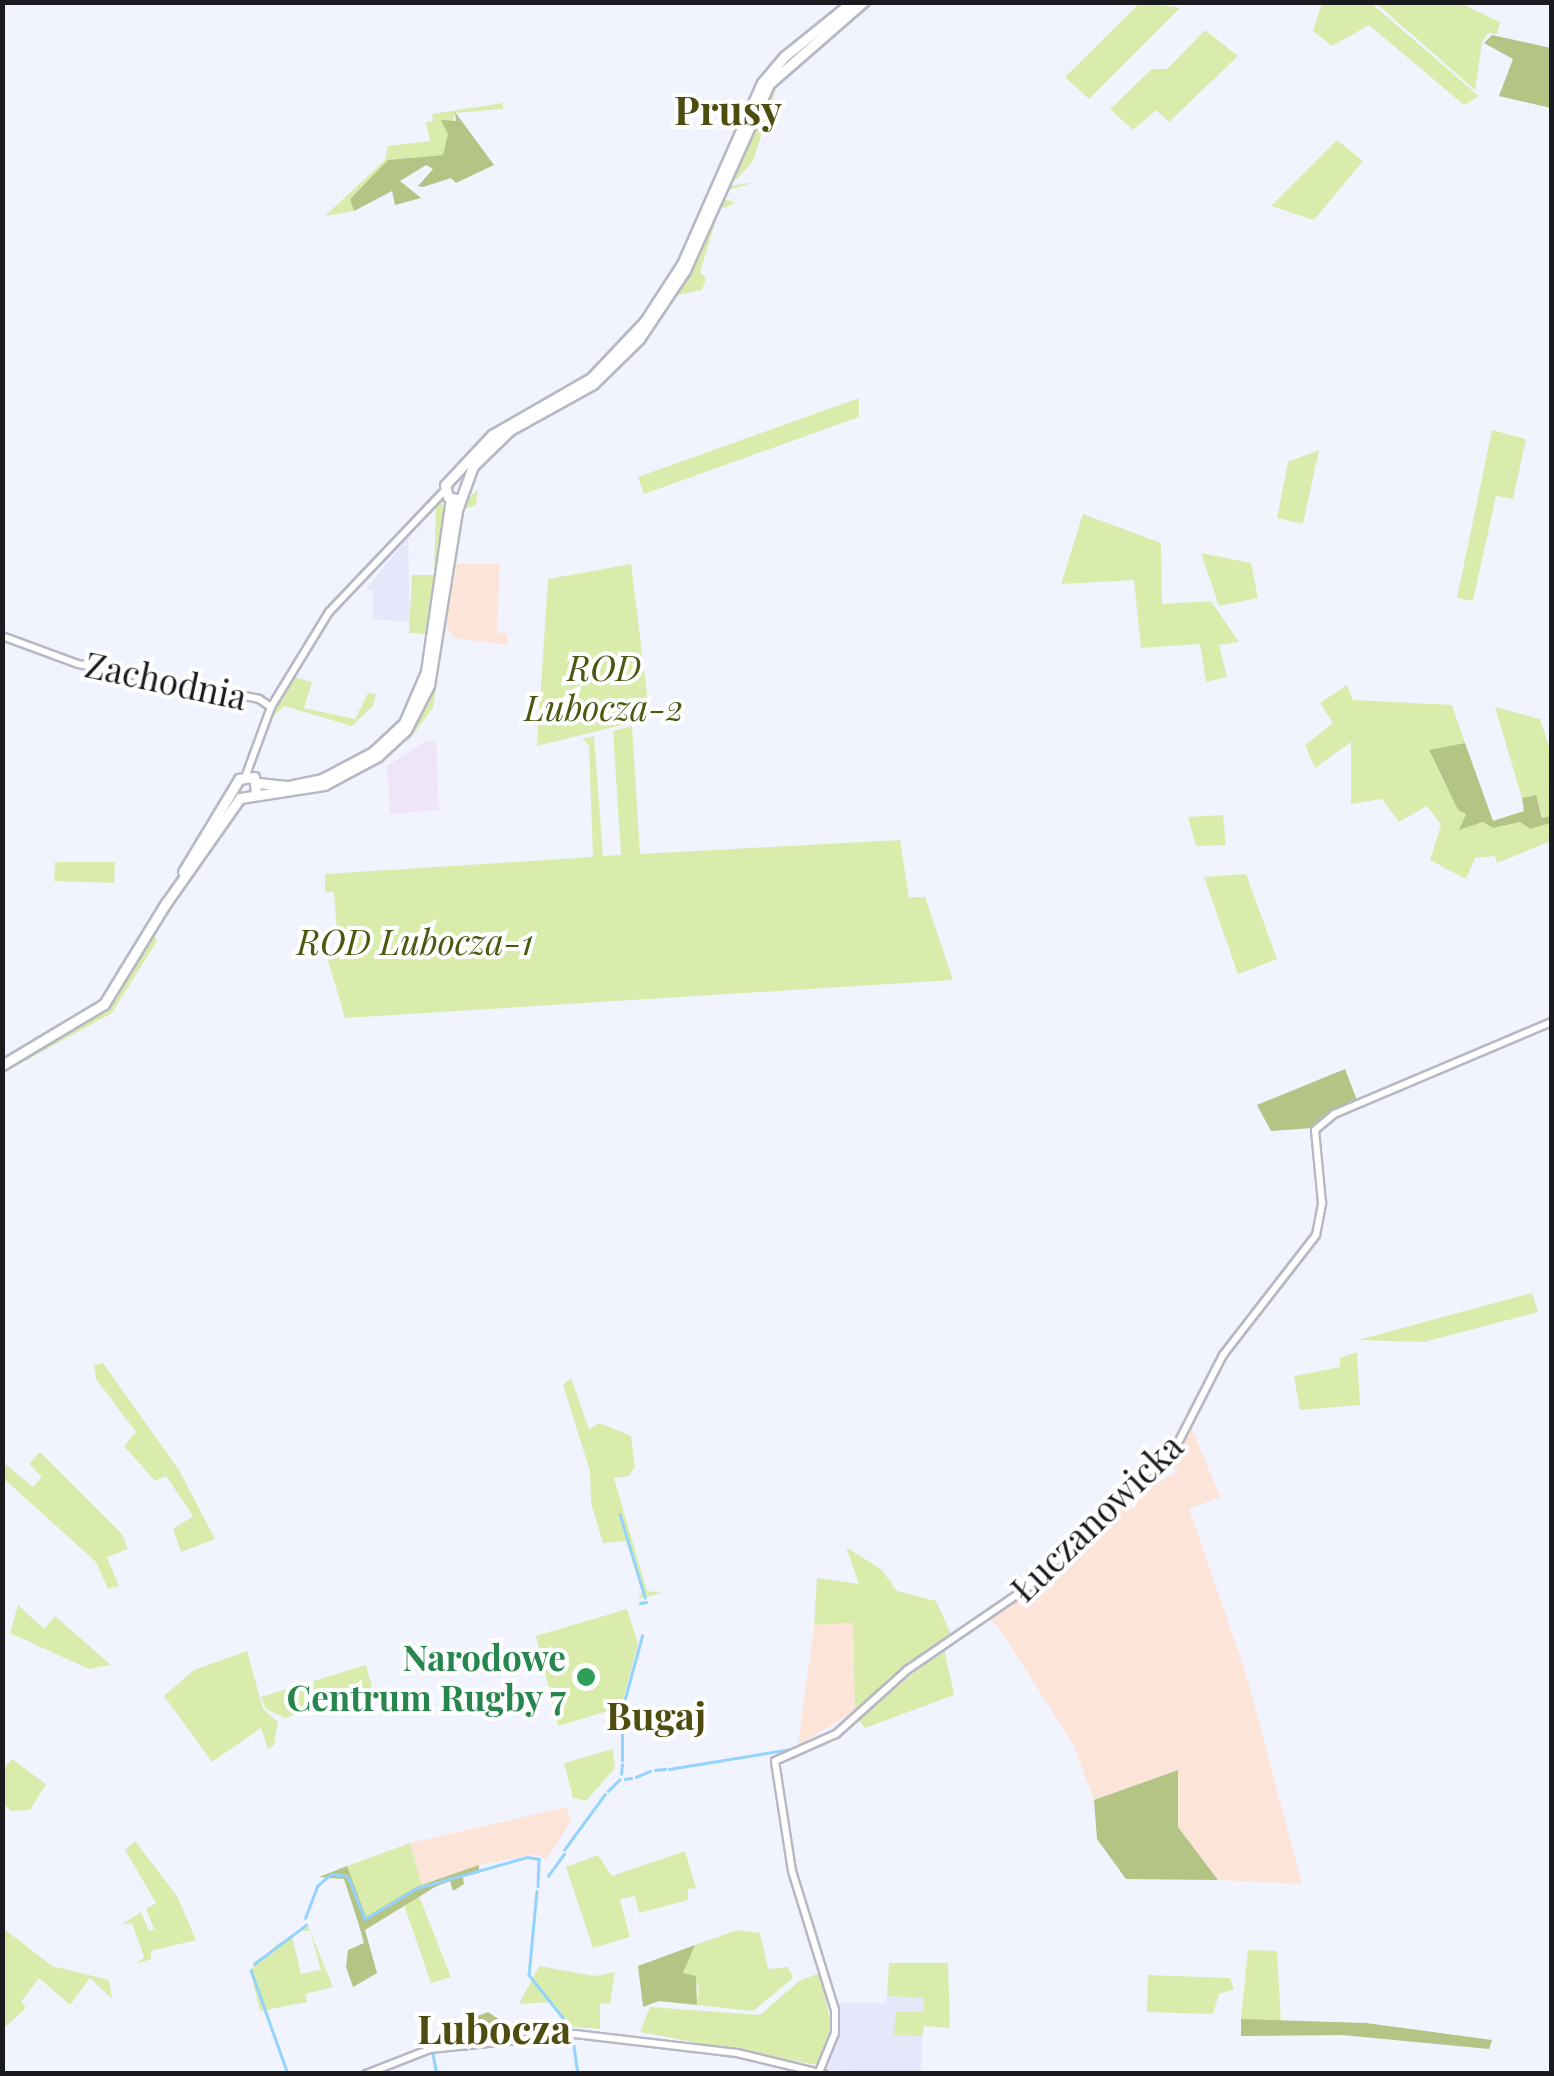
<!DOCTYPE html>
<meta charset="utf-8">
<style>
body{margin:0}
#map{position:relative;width:1554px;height:2076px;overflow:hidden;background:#f1f3ff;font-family:"Playfair Display",serif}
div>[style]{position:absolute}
.commercial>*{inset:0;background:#efe5f9}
.industrial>*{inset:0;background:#fce4d9}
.built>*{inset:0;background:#e5e7fa}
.green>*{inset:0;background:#daecac}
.forest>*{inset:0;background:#b3c484}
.stream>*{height:2.5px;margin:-1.25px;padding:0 1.25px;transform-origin:1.25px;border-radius:1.25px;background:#94d3fd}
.roads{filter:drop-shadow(2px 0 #b7b8c4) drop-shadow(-2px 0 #b7b8c4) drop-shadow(0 2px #b7b8c4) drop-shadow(0 -2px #b7b8c4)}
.minor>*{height:6px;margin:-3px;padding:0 3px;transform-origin:3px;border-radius:3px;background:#fff}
.major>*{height:9px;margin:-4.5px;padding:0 4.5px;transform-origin:4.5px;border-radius:4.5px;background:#fff}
.dots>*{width:28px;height:28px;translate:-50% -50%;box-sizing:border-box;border:5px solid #fff;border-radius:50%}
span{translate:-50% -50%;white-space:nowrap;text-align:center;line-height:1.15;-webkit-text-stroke:8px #fff;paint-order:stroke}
.park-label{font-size:35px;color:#4a5810;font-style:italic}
.street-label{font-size:35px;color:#1b1b1f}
.leisure-label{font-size:35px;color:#27864d;font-weight:700}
.right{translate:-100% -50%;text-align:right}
.neighbourhood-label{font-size:38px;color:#4e4d0f;font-weight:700}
.quarter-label{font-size:40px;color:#4e4d0f;font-weight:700}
.frame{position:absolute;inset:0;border:5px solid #1b1b1f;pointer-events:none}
</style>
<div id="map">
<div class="commercial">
<i style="clip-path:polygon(425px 741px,436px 741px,439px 810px,390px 814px,387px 766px)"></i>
</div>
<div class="industrial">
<i style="clip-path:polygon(457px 564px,500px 564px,497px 632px,508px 634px,507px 645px,454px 638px,446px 626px)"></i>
<i style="clip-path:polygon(1192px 1428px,1220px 1497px,1189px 1509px,1245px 1670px,1302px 1884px,1218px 1880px,1178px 1827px,1177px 1770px,1094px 1800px,1073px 1744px,997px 1625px,986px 1619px,1068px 1563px,1127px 1500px,1176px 1472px,1170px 1454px)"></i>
<i style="clip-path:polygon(853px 1623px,855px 1711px,798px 1745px,814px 1625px)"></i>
<i style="clip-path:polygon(567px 1807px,571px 1821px,547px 1859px,536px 1854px,479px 1865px,422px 1885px,410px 1843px)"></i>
</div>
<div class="built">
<i style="clip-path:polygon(408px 538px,410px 622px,373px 619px,373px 591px,366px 589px)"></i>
<i style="clip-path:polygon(887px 1996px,924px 1998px,921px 2073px,827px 2070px,840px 2033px,839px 2003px,885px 2003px)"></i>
</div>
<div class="green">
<i style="clip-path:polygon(1141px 2px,1180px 8px,1089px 99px,1065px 77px)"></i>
<i style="clip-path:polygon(868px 3px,874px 4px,779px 80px,753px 161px,730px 186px,755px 182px,726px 191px,724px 199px,736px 203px,719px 210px,700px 272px,706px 278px,702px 290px,674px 296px,771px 87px)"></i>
<i style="clip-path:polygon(1322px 3px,1371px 3px,1479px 96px,1464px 105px,1369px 25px,1332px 46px,1313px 31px)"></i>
<i style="clip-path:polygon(1376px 3px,1460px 3px,1500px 22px,1497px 34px,1488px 33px,1482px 43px,1475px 90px)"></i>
<i style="clip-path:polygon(1205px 30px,1238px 56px,1169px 122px,1156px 110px,1133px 130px,1110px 109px,1152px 69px,1167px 69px)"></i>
<i style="clip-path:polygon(503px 103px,503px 109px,455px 113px,444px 155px,388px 160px,350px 199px,354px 211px,325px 216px,385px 160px,388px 146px,430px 141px,426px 122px,433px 121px,432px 114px)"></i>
<i style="clip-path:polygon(1337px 140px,1363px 161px,1314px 220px,1271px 206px)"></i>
<i style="clip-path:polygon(859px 398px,859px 417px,644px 494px,638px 477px)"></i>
<i style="clip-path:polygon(1492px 430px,1526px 439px,1513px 499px,1496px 496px,1473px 601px,1457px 598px)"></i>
<i style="clip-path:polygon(1319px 450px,1303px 524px,1277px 518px,1288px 462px)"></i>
<i style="clip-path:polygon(478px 489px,476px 505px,465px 509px,433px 708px,406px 744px,435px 679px,462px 505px)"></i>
<i style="clip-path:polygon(442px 502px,446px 513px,426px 634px,409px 633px,412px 575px,434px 575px,436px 504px)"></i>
<i style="clip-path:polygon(1083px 514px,1161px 543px,1162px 604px,1211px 601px,1239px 642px,1219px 645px,1227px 677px,1206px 682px,1200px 644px,1141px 648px,1134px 580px,1061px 584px)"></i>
<i style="clip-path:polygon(1201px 553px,1251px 563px,1258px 598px,1219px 606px)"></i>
<i style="clip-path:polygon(631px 564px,650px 718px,537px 746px,548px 579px)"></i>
<i style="clip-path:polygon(294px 677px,312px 682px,304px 708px,355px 719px,368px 693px,376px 694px,373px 706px,352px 726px,284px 706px,270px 720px)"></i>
<i style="clip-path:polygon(1347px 685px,1353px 700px,1452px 705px,1465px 743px,1429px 751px,1458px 810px,1466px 813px,1461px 829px,1484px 822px,1493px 828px,1520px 822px,1530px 829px,1551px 823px,1551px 841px,1497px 863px,1495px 856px,1475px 858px,1466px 879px,1430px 860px,1441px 825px,1427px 806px,1399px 822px,1382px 799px,1351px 804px,1351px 742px,1315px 768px,1305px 745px,1333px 723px,1320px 703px)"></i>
<i style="clip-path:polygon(1495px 707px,1540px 719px,1551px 753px,1551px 816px,1543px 818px,1536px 796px,1522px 798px)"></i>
<i style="clip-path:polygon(632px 726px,640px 854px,900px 840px,909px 897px,925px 897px,953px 980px,345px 1018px,326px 954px,338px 948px,334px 892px,325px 892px,325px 874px,593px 857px,589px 745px,582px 739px,594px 736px,603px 856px,621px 855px,613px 731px)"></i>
<i style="clip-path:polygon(1223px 815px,1226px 845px,1196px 846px,1188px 817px)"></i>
<i style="clip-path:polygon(55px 862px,115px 862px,114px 883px,54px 881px)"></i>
<i style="clip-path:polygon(1246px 874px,1277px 959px,1238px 974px,1204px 877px)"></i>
<i style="clip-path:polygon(153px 932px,157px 941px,112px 1013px,16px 1066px,17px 1060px,107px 1006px)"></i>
<i style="clip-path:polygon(1532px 1293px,1538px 1312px,1424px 1342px,1358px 1340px)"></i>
<i style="clip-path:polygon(1357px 1352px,1360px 1405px,1300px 1410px,1294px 1376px,1340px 1367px,1340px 1358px)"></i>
<i style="clip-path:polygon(103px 1363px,179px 1470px,215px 1539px,181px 1552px,173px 1529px,193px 1516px,166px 1476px,155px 1481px,124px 1446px,136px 1432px,96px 1379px,94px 1365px)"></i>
<i style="clip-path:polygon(571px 1378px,589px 1429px,600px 1423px,631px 1436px,635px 1467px,629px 1476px,614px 1478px,647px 1591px,662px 1593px,638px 1599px,642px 1592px,626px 1541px,603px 1543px,591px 1503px,590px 1471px,563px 1385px)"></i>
<i style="clip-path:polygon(40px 1452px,122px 1534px,128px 1549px,107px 1557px,119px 1586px,108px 1589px,96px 1562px,3px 1478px,3px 1462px,33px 1487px,42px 1477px,29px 1464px)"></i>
<i style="clip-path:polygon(846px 1547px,882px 1570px,897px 1591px,936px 1601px,951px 1634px,855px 1711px,853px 1623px,814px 1625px,817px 1578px,859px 1584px)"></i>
<i style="clip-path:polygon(18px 1605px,44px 1629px,55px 1616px,111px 1665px,89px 1669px,10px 1633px)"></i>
<i style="clip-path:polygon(627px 1609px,638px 1644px,623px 1700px,618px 1708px,558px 1726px,536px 1636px)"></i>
<i style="clip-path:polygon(944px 1648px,954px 1695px,865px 1728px,858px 1719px)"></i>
<i style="clip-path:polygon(247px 1651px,263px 1709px,278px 1722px,274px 1745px,268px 1749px,261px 1728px,212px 1762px,164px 1696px,194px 1670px)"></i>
<i style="clip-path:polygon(366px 1665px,372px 1687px,285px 1718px,266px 1709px,261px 1697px)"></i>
<i style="clip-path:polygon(613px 1749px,615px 1768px,586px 1801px,573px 1798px,564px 1763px)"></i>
<i style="clip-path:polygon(12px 1759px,46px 1784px,30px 1810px,12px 1811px,3px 1804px,3px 1769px)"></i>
<i style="clip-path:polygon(135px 1841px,177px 1896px,196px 1940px,151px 1951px,151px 1959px,136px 1964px,144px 1957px,132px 1923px,121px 1925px,141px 1912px,149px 1931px,154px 1929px,146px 1909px,156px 1903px,125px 1850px)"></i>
<i style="clip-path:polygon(410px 1843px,422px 1885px,365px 1918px,347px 1866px)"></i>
<i style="clip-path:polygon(685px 1851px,696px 1888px,688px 1889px,688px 1900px,639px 1913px,635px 1896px,620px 1899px,630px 1937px,593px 1948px,566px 1867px,598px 1855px,612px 1876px)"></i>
<i style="clip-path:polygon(419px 1896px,451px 1977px,431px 1983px,404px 1905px)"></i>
<i style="clip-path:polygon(308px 1926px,333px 1987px,306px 1994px,307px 2002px,260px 2011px,250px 1970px,276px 1945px,292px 1936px,301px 1974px,321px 1970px,310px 1931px,301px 1931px)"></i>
<i style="clip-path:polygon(3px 1928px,52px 1966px,109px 1980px,112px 1999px,90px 1978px,70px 2005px,39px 1978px,21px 2002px,26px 2008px,3px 2029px)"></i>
<i style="clip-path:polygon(737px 1930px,760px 1933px,768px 1969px,788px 1967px,793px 1978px,753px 2011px,697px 2005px,699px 1986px,682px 1973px,695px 1945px)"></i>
<i style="clip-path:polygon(1248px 1950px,1277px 1951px,1281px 2022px,1241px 2019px)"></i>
<i style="clip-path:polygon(889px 1963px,948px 1963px,950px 2028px,924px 2026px,922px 2036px,894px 2035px,896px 2012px,923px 2012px,924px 1998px,887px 1996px)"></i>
<i style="clip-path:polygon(539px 1966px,595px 1976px,615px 1972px,610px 2004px,600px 2003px,600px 2029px,573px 2027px,552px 2002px,519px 2004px)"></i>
<i style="clip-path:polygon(820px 1973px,831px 2025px,817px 2065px,640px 2032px,650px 2007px,760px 2015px,799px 1981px)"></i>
<i style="clip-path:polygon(1148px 1975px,1230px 1978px,1234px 1989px,1219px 1994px,1213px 2014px,1147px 2012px)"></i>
</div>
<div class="forest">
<i style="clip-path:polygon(1492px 35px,1551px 48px,1551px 108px,1499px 96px,1513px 59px,1484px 43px)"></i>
<i style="clip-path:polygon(455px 112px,494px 165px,456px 183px,451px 178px,423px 187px,418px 186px,433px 169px,426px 165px,400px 181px,421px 198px,395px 205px,392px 191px,354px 211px,350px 199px,388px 160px,443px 155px,448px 134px,441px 120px,456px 121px)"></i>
<i style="clip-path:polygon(1465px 743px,1493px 821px,1524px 811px,1522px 798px,1536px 795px,1542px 818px,1551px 816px,1551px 823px,1530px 829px,1520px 822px,1493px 828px,1483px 822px,1459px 830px,1466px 814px,1458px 810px,1429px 750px)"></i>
<i style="clip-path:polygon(1345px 1069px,1358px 1103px,1324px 1116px,1313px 1128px,1271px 1131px,1257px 1105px)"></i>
<i style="clip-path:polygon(1178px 1770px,1178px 1827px,1218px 1880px,1126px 1879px,1097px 1839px,1094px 1800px)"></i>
<i style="clip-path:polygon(479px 1865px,479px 1873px,463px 1877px,464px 1884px,453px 1891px,450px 1881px,435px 1887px,365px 1930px,377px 1973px,353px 1987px,346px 1967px,348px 1950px,364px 1943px,358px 1922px,344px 1879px,319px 1877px,347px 1866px,366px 1917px,416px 1887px)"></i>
<i style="clip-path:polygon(695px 1945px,683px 1973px,696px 1976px,697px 2005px,659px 2001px,643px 2007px,638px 1966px)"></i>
<i style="clip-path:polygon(488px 2012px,500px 2020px,497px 2038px,455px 2043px,462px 2022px)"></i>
<i style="clip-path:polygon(1241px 2019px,1366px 2023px,1492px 2040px,1489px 2049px,1342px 2035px,1241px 2036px)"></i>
</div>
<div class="stream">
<i style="left:383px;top:560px;width:28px;rotate:-46deg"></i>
<i style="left:620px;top:1514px;width:87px;rotate:73.2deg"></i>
<i style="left:1019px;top:1589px;width:17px;rotate:-36deg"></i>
<i style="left:640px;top:1603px;width:6px;rotate:-9deg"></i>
<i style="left:940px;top:1643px;width:35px;rotate:-33deg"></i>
<i style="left:622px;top:1761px;width:52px;rotate:-90deg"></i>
<i style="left:622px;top:1709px;width:76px;rotate:-74.7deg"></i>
<i style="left:669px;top:1769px;width:124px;rotate:-9.3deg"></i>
<i style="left:655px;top:1770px;width:10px;rotate:-6deg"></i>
<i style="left:621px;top:1774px;width:9px;rotate:-84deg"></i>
<i style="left:636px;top:1777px;width:15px;rotate:-23deg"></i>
<i style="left:625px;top:1779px;width:6px;rotate:-9deg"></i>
<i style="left:608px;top:1791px;width:16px;rotate:-45deg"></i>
<i style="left:564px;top:1850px;width:69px;rotate:-53.8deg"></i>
<i style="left:548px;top:1876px;width:27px;rotate:-54deg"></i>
<i style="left:537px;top:1891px;width:84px;rotate:95.4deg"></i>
<i style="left:529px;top:1975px;width:69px;rotate:51.5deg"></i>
<i style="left:305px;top:1918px;width:34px;rotate:-69deg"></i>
<i style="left:317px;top:1886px;width:18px;rotate:-41deg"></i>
<i style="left:331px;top:1874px;width:17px;rotate:7deg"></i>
<i style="left:348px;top:1876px;width:46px;rotate:68.4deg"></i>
<i style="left:365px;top:1919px;width:61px;rotate:-30.8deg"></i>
<i style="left:417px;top:1888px;width:114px;rotate:-15.7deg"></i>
<i style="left:527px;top:1857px;width:12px;rotate:9deg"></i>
<i style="left:539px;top:1859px;width:27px;rotate:92deg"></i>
<i style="left:254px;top:1964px;width:65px;rotate:-36.9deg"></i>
<i style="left:251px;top:1970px;width:110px;rotate:70.4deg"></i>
<i style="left:573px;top:2039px;width:35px;rotate:82deg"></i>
<i style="left:433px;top:2054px;width:20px;rotate:79deg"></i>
</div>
<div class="roads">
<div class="minor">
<i style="left:2px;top:636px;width:81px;rotate:20.2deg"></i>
<i style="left:78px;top:664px;width:184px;rotate:10.9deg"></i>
<i style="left:259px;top:699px;width:14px;rotate:34deg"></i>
<i style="left:246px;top:775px;width:72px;rotate:-69.8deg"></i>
<i style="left:271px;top:707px;width:111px;rotate:-58.6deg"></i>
<i style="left:329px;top:612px;width:168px;rotate:-46.4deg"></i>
<i style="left:819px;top:2072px;width:42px;rotate:-67.7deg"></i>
<i style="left:835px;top:2033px;width:23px;rotate:-90deg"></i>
<i style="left:835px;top:2010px;width:145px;rotate:-107.2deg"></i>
<i style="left:792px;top:1871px;width:111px;rotate:-98.8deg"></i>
<i style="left:775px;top:1761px;width:67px;rotate:-23.9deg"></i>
<i style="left:836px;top:1734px;width:96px;rotate:-42deg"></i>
<i style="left:907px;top:1670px;width:150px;rotate:-34.4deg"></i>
<i style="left:1031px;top:1585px;width:204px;rotate:-44deg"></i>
<i style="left:1178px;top:1443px;width:99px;rotate:-62.9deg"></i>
<i style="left:1223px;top:1355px;width:152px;rotate:-52.2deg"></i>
<i style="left:1316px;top:1235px;width:33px;rotate:-79deg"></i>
<i style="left:1322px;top:1203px;width:73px;rotate:-95.5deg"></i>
<i style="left:1315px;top:1130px;width:25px;rotate:-40deg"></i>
<i style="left:1334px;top:1114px;width:237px;rotate:-22.9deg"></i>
<i style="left:366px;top:2074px;width:69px;rotate:-21.3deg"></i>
<i style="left:430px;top:2049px;width:146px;rotate:-5.9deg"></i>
<i style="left:575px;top:2034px;width:163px;rotate:6.7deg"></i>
<i style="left:737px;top:2053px;width:89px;rotate:13.6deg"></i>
</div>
<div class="major">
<i style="left:460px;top:500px;width:12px;rotate:-166deg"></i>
<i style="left:448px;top:497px;width:12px;rotate:-104deg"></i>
<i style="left:445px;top:485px;width:69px;rotate:-46.8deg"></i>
<i style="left:492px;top:435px;width:114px;rotate:-29.9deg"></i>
<i style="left:591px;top:378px;width:79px;rotate:-46.5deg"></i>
<i style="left:645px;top:321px;width:68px;rotate:-57deg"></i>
<i style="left:682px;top:264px;width:198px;rotate:-66.2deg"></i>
<i style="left:762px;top:83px;width:35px;rotate:-50deg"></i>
<i style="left:785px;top:56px;width:86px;rotate:-38.9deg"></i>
<i style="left:258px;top:783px;width:31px;rotate:6deg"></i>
<i style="left:289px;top:786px;width:34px;rotate:-12deg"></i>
<i style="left:322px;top:779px;width:58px;rotate:-27.9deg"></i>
<i style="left:373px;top:752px;width:42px;rotate:-43.1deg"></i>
<i style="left:404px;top:723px;width:56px;rotate:-66.7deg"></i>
<i style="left:426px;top:672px;width:175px;rotate:-81.8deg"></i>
<i style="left:183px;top:872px;width:109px;rotate:-58.9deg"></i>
<i style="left:239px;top:779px;width:15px;rotate:-8deg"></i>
<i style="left:254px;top:777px;width:15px;rotate:82deg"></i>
<i style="left:164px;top:906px;width:132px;rotate:-54.9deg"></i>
<i style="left:240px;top:798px;width:85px;rotate:-8.8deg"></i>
<i style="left:324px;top:785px;width:61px;rotate:-28.2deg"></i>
<i style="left:378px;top:756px;width:38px;rotate:-43deg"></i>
<i style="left:406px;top:730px;width:51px;rotate:-62.9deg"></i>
<i style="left:429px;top:685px;width:177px;rotate:-80.9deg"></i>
<i style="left:457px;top:510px;width:47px;rotate:-70deg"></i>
<i style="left:473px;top:466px;width:52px;rotate:-44.2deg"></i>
<i style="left:510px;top:430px;width:95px;rotate:-29deg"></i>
<i style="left:593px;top:384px;width:64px;rotate:-44.4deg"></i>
<i style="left:639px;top:339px;width:83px;rotate:-56.3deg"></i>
<i style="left:685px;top:270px;width:204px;rotate:-65.7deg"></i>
<i style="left:769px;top:84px;width:125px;rotate:-41.1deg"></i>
<i style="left:2px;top:1065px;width:119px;rotate:-30.9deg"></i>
<i style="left:104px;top:1004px;width:119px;rotate:-58.5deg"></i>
</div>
</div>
<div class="dots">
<i style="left:586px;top:1677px;background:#2e9e5b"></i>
</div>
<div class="park-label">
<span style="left:604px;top:687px">ROD<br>Lubocza-2</span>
<span style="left:415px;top:941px">ROD Lubocza-1</span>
</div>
<div class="street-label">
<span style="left:166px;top:680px;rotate:12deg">Zachodnia</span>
<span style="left:1096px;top:1517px;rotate:-44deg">Łuczanowicka</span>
</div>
<div class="leisure-label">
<span class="right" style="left:566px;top:1677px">Narodowe<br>Centrum Rugby 7</span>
</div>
<div class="neighbourhood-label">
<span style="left:656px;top:1715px">Bugaj</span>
</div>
<div class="quarter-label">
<span style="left:728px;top:109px">Prusy</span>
<span style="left:494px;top:2028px">Lubocza</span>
</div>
<div class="frame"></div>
</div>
